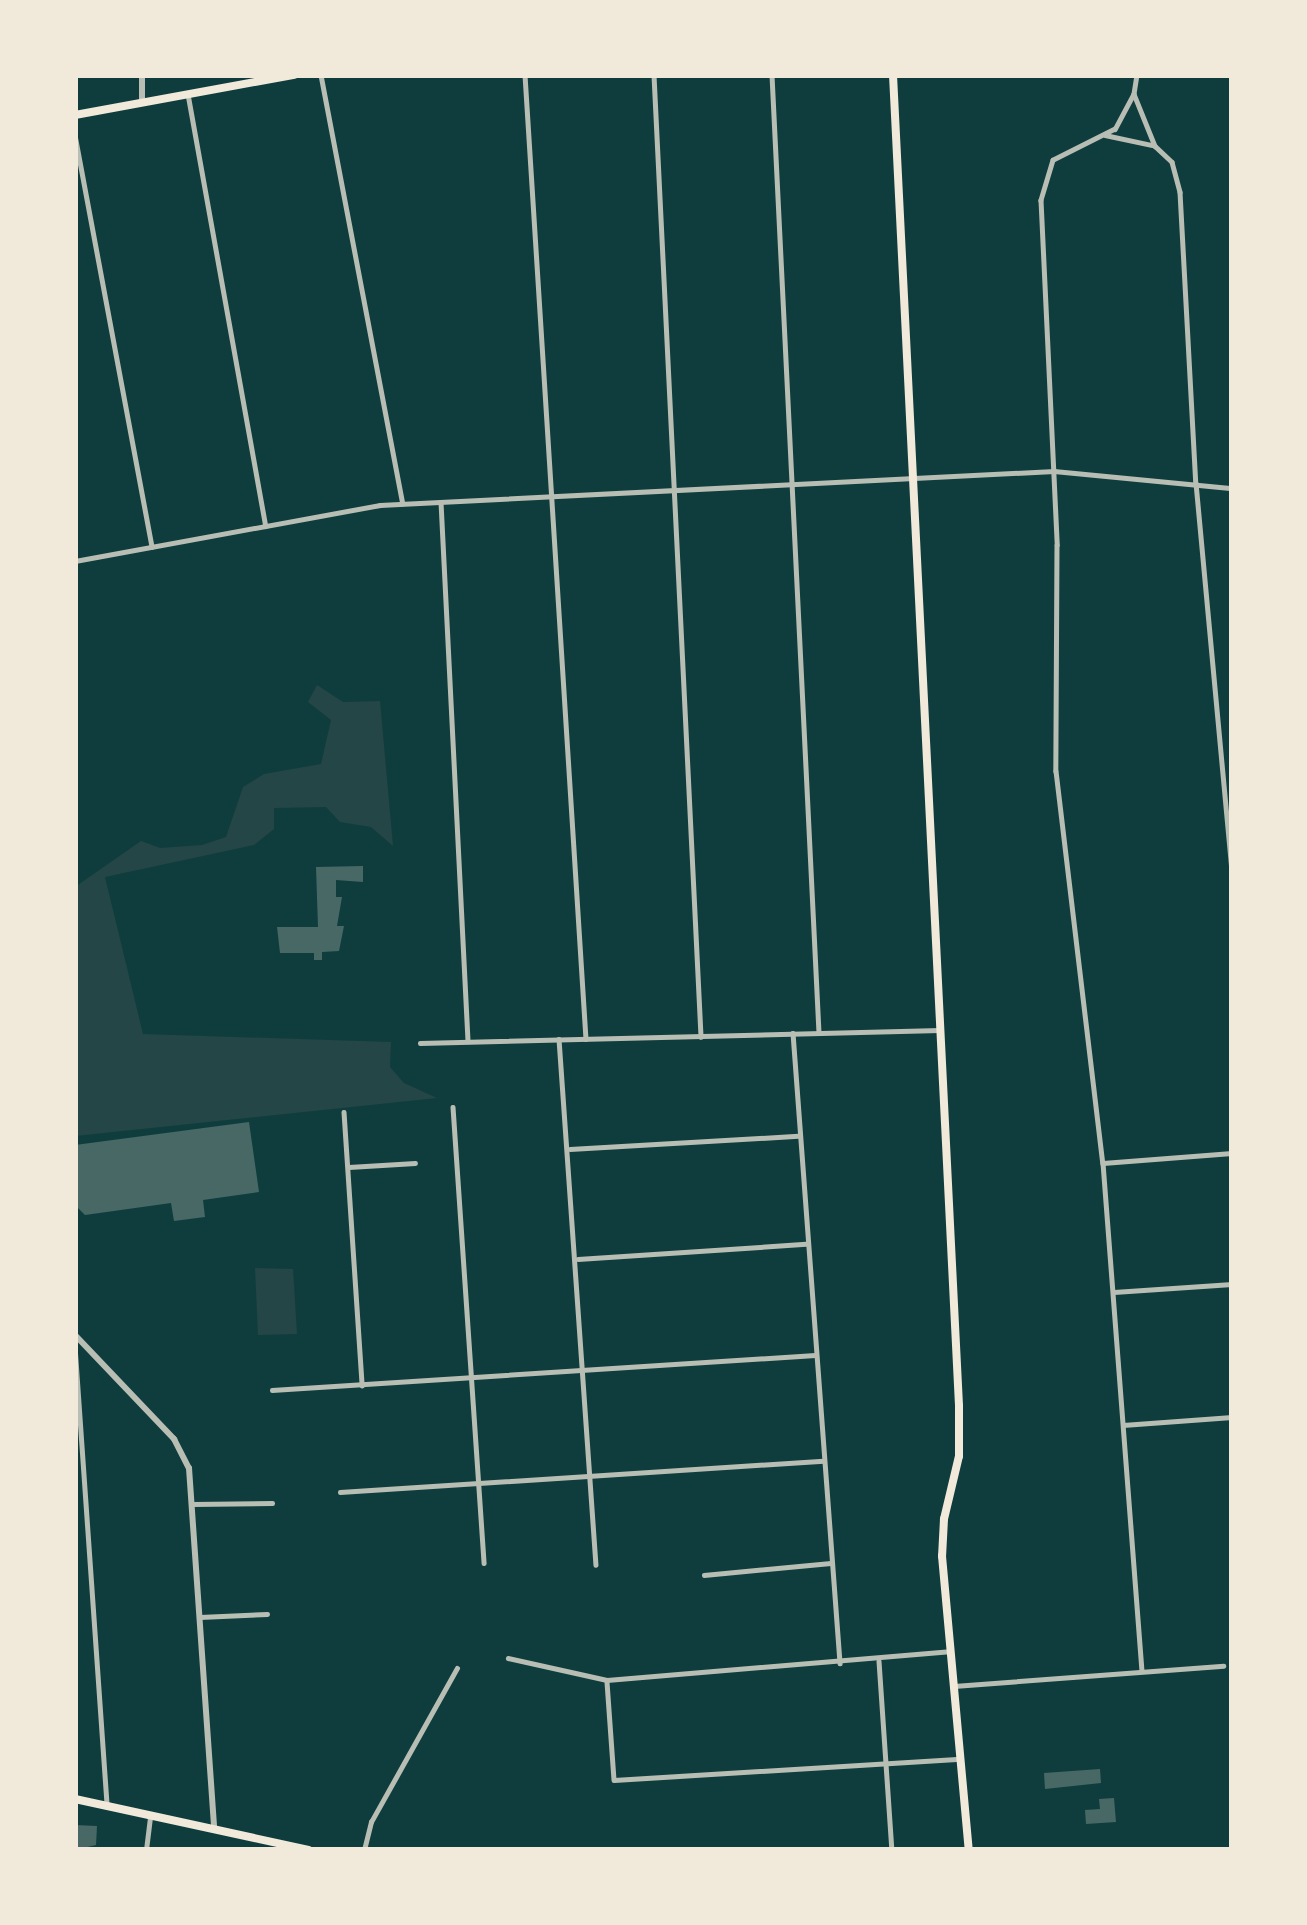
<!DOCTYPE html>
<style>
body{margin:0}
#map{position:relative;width:1307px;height:1925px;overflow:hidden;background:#0f3d3e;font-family:Ubuntu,sans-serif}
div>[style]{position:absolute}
.green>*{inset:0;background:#244646}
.building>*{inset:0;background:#486865}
.minor>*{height:4.5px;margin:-2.25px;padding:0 2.25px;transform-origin:2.25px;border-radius:2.25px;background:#b8beb3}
.tertiary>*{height:6px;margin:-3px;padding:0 3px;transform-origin:3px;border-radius:3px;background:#b8beb3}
.secondary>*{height:8px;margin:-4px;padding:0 4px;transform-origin:4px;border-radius:4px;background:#f1e9da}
.primary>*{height:8px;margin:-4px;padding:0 4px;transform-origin:4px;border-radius:4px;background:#f1e9da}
span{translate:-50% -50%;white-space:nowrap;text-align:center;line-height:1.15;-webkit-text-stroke:10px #f1e9da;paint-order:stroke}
.frame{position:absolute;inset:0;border:78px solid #f1e9da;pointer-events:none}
</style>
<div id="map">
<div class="green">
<i style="clip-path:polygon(317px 685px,343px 702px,380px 701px,393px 846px,371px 827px,340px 822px,326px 807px,274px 808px,274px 829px,254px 845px,105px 877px,143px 1034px,391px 1042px,390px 1067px,404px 1083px,437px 1098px,75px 1136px,75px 887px,141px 841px,160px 848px,202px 845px,226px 837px,243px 787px,264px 774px,321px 764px,331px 720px,308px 702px)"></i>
<i style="clip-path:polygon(255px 1268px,293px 1269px,297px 1334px,258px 1335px)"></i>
</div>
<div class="building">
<i style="clip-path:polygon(363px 866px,363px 882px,336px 880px,336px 897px,342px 897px,337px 926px,344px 926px,339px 951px,322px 952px,322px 960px,314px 960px,314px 953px,280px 953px,277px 927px,318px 927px,316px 867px)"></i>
<i style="clip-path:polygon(249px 1122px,259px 1192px,203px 1200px,205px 1217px,174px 1221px,171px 1203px,85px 1215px,75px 1205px,75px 1145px)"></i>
<i style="clip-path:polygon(1100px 1769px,1101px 1783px,1045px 1789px,1044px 1773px)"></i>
<i style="clip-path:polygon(1114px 1798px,1116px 1822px,1086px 1824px,1085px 1810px,1100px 1809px,1099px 1799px)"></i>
<i style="clip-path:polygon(75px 1825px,97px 1826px,96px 1845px,75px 1850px)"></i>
</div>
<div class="minor">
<i style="left:321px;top:75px;width:436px;rotate:79.2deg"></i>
<i style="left:525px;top:75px;width:966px;rotate:86.38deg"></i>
<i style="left:654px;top:75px;width:963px;rotate:87.2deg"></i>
<i style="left:772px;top:75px;width:958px;rotate:87.19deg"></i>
<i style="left:1137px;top:75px;width:19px;rotate:99deg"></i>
<i style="left:1134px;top:94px;width:56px;rotate:68deg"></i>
<i style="left:1155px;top:146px;width:23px;rotate:43deg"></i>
<i style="left:1172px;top:162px;width:31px;rotate:75deg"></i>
<i style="left:1180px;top:192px;width:291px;rotate:86.9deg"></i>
<i style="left:1196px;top:483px;width:392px;rotate:84.7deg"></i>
<i style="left:188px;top:94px;width:439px;rotate:79.8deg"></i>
<i style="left:1134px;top:94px;width:40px;rotate:118deg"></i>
<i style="left:1115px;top:129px;width:69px;rotate:153.4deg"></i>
<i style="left:1053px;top:160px;width:42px;rotate:106.7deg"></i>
<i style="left:1041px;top:200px;width:345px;rotate:87.3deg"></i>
<i style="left:1057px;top:545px;width:226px;rotate:90.3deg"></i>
<i style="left:1056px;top:771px;width:395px;rotate:83.2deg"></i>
<i style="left:1103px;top:1163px;width:509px;rotate:85.61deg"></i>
<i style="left:75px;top:135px;width:419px;rotate:79.4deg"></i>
<i style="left:1105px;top:135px;width:48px;rotate:12deg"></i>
<i style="left:441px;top:502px;width:540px;rotate:87.13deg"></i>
<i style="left:75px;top:561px;width:310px;rotate:-10.4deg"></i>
<i style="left:380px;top:505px;width:675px;rotate:-2.89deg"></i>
<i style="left:1054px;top:471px;width:179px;rotate:5.5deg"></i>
<i style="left:793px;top:1033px;width:632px;rotate:85.73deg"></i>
<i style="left:559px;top:1039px;width:527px;rotate:85.98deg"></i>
<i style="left:420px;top:1043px;width:520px;rotate:-1.43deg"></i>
<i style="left:453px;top:1107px;width:457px;rotate:86.1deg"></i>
<i style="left:344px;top:1112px;width:274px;rotate:86.2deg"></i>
<i style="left:570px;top:1149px;width:228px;rotate:-3.3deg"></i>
<i style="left:1103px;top:1163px;width:129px;rotate:-4.4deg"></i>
<i style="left:349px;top:1167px;width:66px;rotate:-3.5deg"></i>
<i style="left:578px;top:1259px;width:228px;rotate:-3.8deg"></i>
<i style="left:1114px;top:1292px;width:118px;rotate:-3.9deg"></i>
<i style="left:75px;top:1346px;width:461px;rotate:86deg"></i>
<i style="left:272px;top:1390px;width:544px;rotate:-3.69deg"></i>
<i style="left:1123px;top:1425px;width:109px;rotate:-4.2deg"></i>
<i style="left:340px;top:1492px;width:484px;rotate:-3.7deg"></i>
<i style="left:193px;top:1504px;width:79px;rotate:-0.7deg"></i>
<i style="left:704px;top:1575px;width:127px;rotate:-5.4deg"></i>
<i style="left:200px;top:1617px;width:67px;rotate:-2.6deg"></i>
<i style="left:508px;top:1658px;width:101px;rotate:12.5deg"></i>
<i style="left:607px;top:1680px;width:343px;rotate:-4.8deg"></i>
<i style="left:879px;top:1661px;width:189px;rotate:86.1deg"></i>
<i style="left:607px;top:1682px;width:98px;rotate:85.9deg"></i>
<i style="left:614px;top:1780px;width:347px;rotate:-3.5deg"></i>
<i style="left:954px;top:1686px;width:270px;rotate:-4.3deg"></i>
<i style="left:146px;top:1850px;width:34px;rotate:-83deg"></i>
<i style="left:364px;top:1850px;width:29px;rotate:-76deg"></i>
<i style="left:371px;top:1822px;width:176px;rotate:-60.8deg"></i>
</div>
<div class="tertiary">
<i style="left:142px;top:75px;width:28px;rotate:90deg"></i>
<i style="left:75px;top:1335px;width:144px;rotate:46.4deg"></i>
<i style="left:174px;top:1439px;width:33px;rotate:63deg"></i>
<i style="left:189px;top:1468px;width:363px;rotate:86deg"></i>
</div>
<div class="secondary">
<i style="left:893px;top:75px;width:1333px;rotate:87.16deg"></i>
<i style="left:959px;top:1406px;width:50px;rotate:90deg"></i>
<i style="left:959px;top:1456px;width:65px;rotate:103.4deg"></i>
<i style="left:944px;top:1519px;width:37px;rotate:93deg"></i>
<i style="left:942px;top:1556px;width:295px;rotate:84.8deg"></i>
</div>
<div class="primary">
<i style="left:75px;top:115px;width:223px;rotate:-10.4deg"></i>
<i style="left:75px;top:1799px;width:239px;rotate:12.3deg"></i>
</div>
<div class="frame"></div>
</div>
